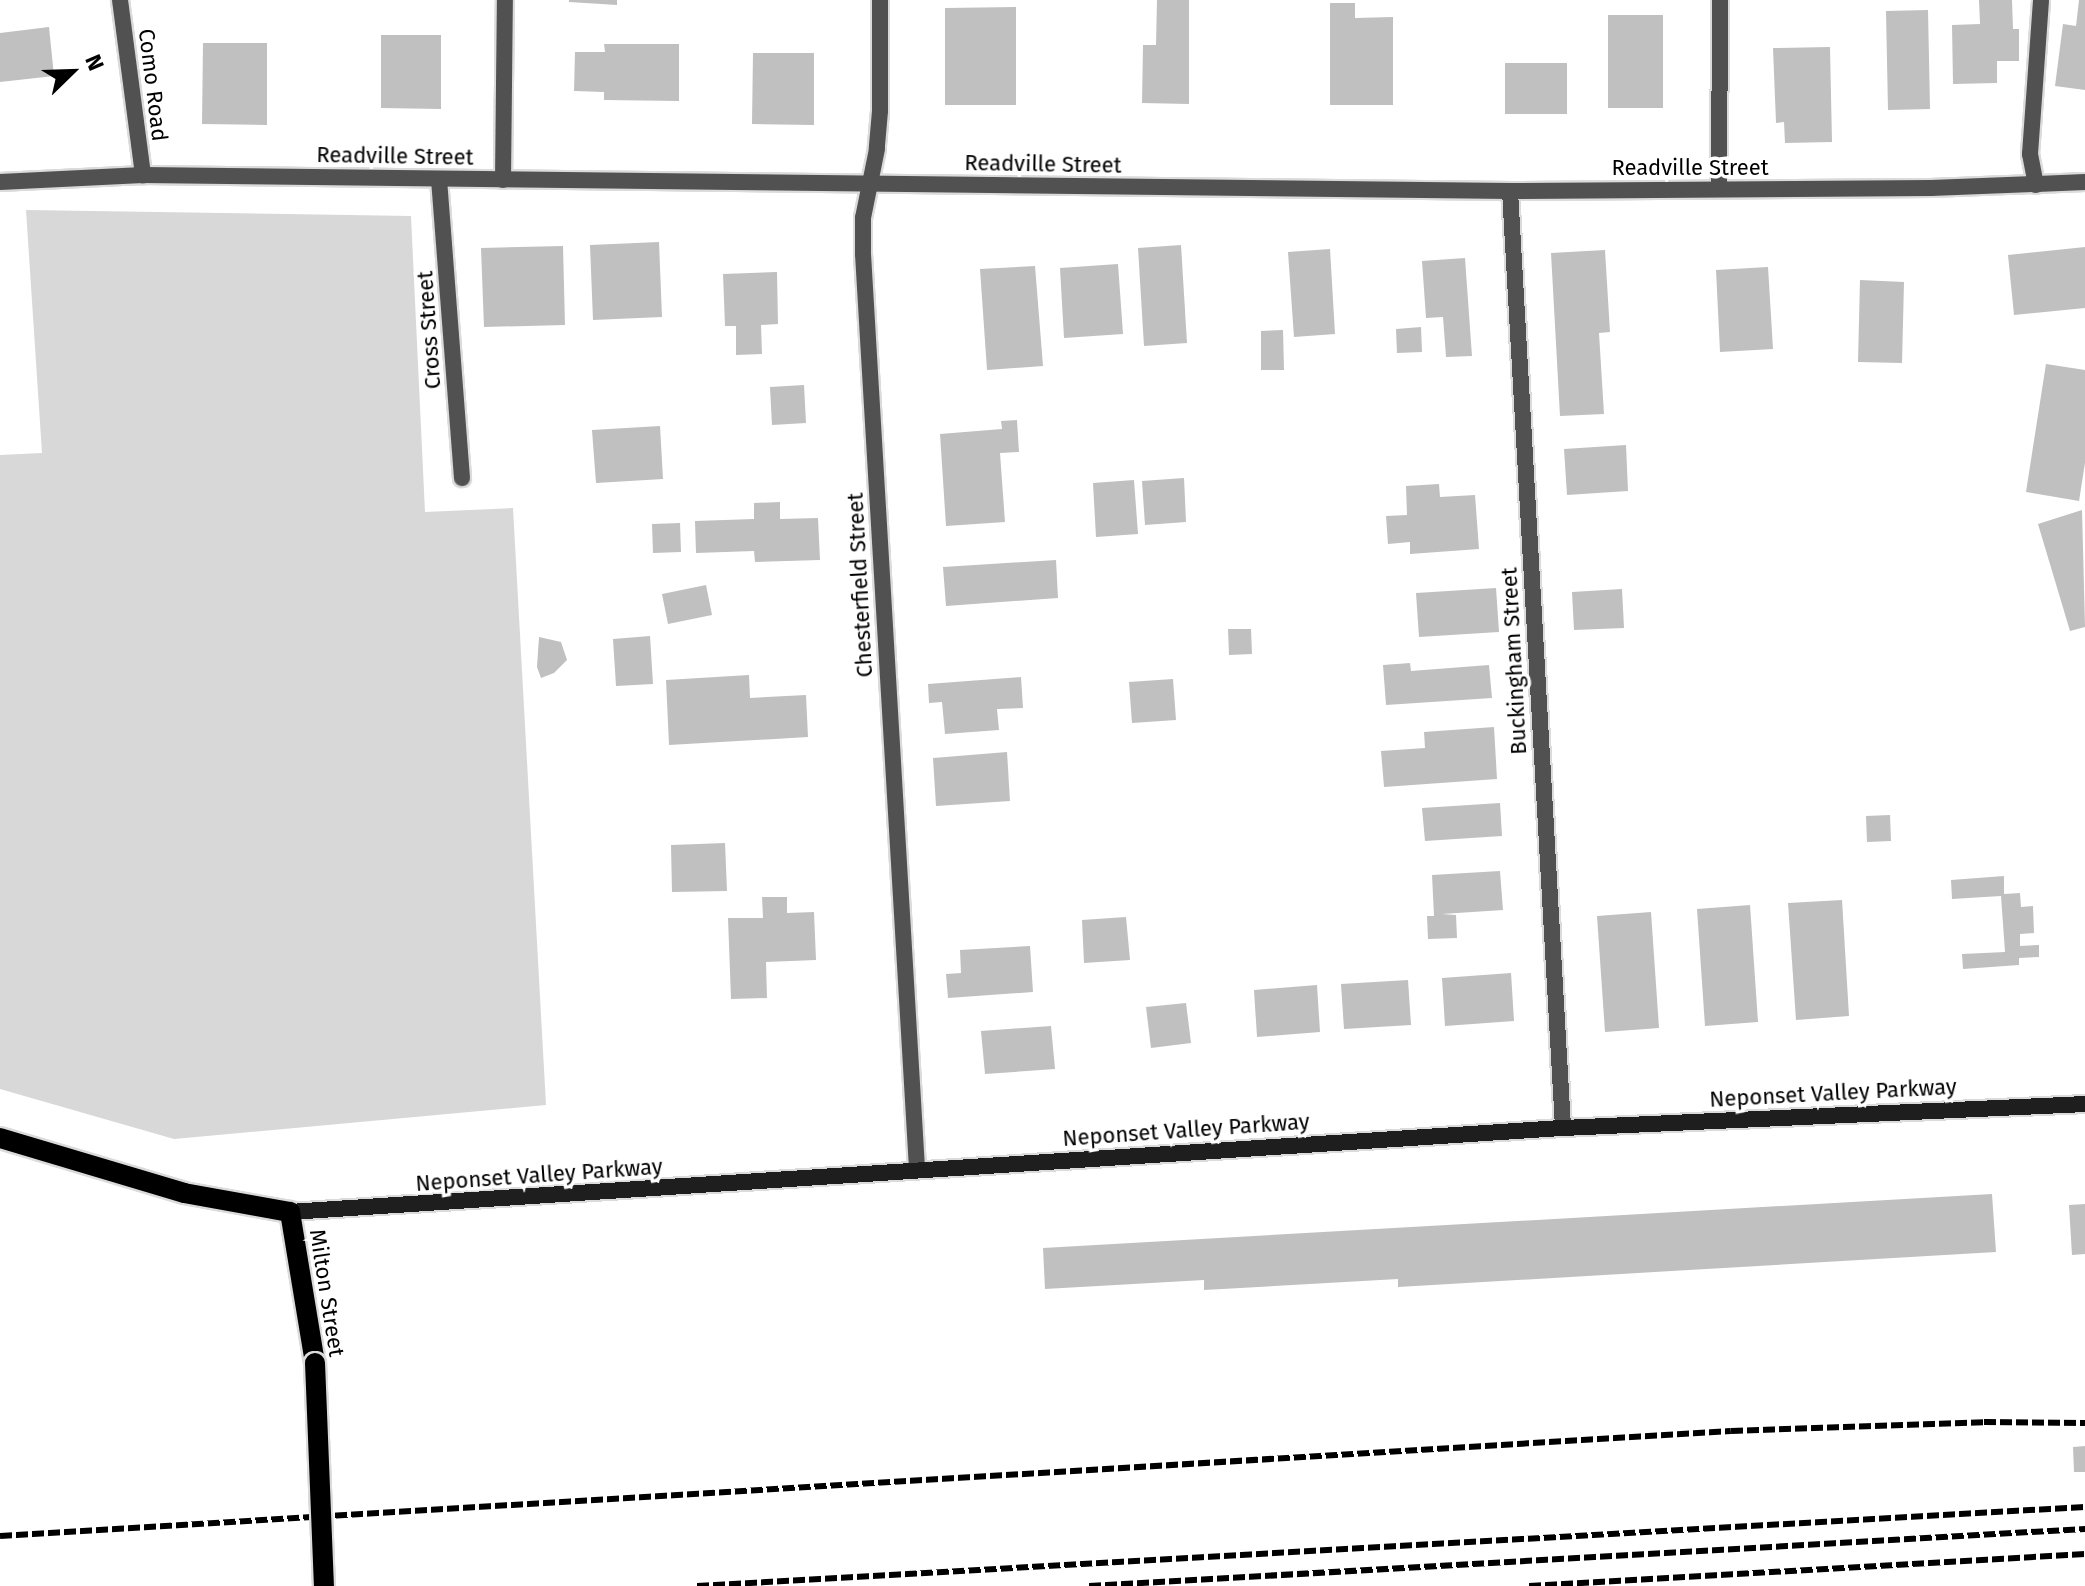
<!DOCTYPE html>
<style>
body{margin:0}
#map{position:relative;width:2085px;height:1586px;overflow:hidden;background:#fff;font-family:"Fira Sans",sans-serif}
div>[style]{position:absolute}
.green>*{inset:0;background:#d8d8d8}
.building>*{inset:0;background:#c0c0c0}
.roads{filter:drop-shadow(2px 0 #dbdbdb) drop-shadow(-2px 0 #dbdbdb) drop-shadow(0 2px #dbdbdb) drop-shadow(0 -2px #dbdbdb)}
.minor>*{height:16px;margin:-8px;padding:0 8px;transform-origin:8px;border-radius:8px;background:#515151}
.secondary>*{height:16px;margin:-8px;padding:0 8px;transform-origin:8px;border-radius:8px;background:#1e1e1e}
.primary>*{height:20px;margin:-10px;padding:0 10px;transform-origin:10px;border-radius:10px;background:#000}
.rail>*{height:6px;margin-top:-3px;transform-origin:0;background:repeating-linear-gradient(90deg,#000 0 12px,transparent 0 16px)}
.bridges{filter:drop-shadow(2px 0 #dbdbdb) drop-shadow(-2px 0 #dbdbdb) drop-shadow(0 2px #dbdbdb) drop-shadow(0 -2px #dbdbdb)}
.primary-bridge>*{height:20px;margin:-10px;padding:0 10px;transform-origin:10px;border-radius:10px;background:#000}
span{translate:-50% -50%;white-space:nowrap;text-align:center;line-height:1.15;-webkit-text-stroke:7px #fff;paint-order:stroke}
.street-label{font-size:22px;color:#000}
.north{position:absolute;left:32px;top:32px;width:80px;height:80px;-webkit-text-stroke:6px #fff;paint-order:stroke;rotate:67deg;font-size:22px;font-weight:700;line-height:32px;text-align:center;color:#000}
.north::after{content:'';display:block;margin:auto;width:28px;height:36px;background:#000;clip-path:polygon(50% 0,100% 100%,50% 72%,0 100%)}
</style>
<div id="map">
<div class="green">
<i style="clip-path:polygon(26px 210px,411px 216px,425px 512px,513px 508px,546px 1105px,174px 1139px,0 1089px,0 455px,42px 453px)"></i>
</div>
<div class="building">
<i style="clip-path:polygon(569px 0,617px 0,617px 5px,569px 2px)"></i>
<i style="clip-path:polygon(1157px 0,1189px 0,1189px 104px,1142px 103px,1143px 45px,1156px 45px)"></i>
<i style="clip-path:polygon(1979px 0,2012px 0,2013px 29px,2019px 29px,2019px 61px,1997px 61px,1997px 83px,1953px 84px,1952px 25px,1980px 24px)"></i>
<i style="clip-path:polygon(2079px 0,2085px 0,2085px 90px,2055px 86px,2063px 24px,2076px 26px)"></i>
<i style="clip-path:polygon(1330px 3px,1355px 3px,1355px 18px,1393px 17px,1393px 105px,1330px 105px)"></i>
<i style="clip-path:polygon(1016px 7px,1016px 105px,945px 105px,945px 8px)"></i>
<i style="clip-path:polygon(1928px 10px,1930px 109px,1888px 110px,1886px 11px)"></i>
<i style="clip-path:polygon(1608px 15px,1663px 15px,1663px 108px,1608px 108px)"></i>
<i style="clip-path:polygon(49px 27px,54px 76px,0 82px,0 33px)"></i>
<i style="clip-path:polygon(381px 35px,441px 35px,441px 109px,381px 108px)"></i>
<i style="clip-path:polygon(203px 43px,267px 43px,267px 125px,202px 124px)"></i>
<i style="clip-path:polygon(604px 44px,679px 44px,679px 101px,604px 100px,604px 92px,574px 91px,575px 52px,605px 52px)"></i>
<i style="clip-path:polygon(1830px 47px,1832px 142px,1785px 143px,1784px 122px,1776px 123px,1773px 48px)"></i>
<i style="clip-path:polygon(753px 53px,814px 53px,814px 125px,752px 124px)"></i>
<i style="clip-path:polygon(1505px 63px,1567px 63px,1567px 114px,1505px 114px)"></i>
<i style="clip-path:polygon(659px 242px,662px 317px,593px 320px,590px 245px)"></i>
<i style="clip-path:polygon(1181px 245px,1187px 343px,1144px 346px,1138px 248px)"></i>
<i style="clip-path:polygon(563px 246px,565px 325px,484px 327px,481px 248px)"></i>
<i style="clip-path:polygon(2085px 247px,2085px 308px,2014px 315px,2008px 255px)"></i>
<i style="clip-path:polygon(1330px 249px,1335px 334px,1294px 337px,1288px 252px)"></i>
<i style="clip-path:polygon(1605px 250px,1610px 332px,1599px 333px,1604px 414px,1560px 416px,1551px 253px)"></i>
<i style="clip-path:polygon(1465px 258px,1472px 356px,1446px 357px,1443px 317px,1426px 318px,1422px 261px)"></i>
<i style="clip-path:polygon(1118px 264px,1123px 334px,1064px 338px,1060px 268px)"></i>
<i style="clip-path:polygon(1035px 266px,1043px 366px,987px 370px,980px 269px)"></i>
<i style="clip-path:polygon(1768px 267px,1773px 349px,1720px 352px,1716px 270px)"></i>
<i style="clip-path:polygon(777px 272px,778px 324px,761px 325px,762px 354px,736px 355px,736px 326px,725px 326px,723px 274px)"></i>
<i style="clip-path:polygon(1860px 280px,1904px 282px,1902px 363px,1858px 362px)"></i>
<i style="clip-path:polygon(1421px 327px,1422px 352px,1397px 353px,1396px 329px)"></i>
<i style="clip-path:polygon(1283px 330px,1284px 370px,1261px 370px,1261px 331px)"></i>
<i style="clip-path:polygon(2046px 364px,2085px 370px,2085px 463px,2079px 501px,2026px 492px)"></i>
<i style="clip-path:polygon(804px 385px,806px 423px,772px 425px,770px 387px)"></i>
<i style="clip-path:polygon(1017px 420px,1019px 452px,1000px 453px,1005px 522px,946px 526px,940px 434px,1002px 429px,1001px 421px)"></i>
<i style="clip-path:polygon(660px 426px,663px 479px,596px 483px,592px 430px)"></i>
<i style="clip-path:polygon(1626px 445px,1628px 491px,1567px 495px,1564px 449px)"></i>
<i style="clip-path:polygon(1184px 478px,1186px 522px,1145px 525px,1142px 481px)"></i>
<i style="clip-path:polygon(1134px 480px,1138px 534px,1096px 537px,1093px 483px)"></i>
<i style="clip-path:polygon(1439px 484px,1440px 497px,1475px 495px,1479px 549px,1410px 554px,1410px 542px,1388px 544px,1386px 516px,1407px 515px,1406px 486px)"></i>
<i style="clip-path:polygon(780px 502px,780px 519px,818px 518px,820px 560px,755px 562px,754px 551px,696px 553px,695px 521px,754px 519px,754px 503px)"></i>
<i style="clip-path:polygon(2082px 510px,2085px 627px,2070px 631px,2038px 524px)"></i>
<i style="clip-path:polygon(680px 523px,681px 552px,653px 553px,652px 524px)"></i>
<i style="clip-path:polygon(1056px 560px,1058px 598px,946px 606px,943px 567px)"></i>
<i style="clip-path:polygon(706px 585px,712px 615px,668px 624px,662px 594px)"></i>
<i style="clip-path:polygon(1496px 588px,1499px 632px,1419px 637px,1416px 593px)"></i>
<i style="clip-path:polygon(1622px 589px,1624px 628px,1574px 630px,1572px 592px)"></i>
<i style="clip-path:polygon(1228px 629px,1251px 629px,1252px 654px,1229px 655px)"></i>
<i style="clip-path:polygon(650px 636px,653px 684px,616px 686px,613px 639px)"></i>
<i style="clip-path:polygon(539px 637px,561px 642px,567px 660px,554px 673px,541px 678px,537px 667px)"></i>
<i style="clip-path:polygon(1410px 663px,1411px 671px,1489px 665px,1492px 698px,1386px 705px,1383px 665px)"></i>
<i style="clip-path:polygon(749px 675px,750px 698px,806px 695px,808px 737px,669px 745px,666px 680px)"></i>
<i style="clip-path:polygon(1021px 677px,1023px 708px,997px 709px,999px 730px,945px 734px,942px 702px,929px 703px,928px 684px)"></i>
<i style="clip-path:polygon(1173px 679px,1176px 720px,1132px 723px,1129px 682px)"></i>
<i style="clip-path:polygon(1494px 727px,1497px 779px,1384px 787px,1381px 751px,1425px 748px,1424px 732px)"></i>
<i style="clip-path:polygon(1007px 752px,1010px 801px,936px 806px,933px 758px)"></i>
<i style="clip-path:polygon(1500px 803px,1502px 836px,1425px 841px,1422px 808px)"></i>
<i style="clip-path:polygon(1890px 815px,1891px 841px,1867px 842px,1866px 816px)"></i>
<i style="clip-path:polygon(725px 843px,727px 891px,672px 892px,671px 845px)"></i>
<i style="clip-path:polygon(1500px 871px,1503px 910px,1442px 914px,1456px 915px,1457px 938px,1428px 939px,1427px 916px,1434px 916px,1432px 875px)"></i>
<i style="clip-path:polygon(2004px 876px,2004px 894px,2020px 893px,2021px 907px,2033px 906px,2034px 933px,2020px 934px,2020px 946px,2039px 945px,2039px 957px,2019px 958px,2019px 965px,1963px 969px,1962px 954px,2005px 952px,2001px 896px,1952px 899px,1951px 880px)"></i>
<i style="clip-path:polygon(762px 897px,787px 897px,787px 913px,814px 912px,816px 960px,766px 962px,767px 998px,731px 999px,728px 918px,763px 918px)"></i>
<i style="clip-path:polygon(1842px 900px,1849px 1016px,1796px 1020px,1788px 903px)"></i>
<i style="clip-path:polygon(1750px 905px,1758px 1022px,1705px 1026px,1697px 909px)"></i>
<i style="clip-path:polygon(1651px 912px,1659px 1028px,1605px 1032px,1597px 916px)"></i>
<i style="clip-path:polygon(1126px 917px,1130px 960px,1084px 963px,1082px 920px)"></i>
<i style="clip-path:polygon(1030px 946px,1033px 992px,948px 998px,946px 974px,961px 973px,960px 950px)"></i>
<i style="clip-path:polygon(1511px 973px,1514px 1021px,1445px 1026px,1442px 978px)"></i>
<i style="clip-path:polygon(1408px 980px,1411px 1025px,1344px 1029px,1341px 984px)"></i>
<i style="clip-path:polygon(1317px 985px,1320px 1032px,1257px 1037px,1254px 990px)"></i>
<i style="clip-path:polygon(1186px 1003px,1191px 1043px,1151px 1048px,1146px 1007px)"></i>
<i style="clip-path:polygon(1051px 1026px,1055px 1069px,985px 1074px,981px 1031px)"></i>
<i style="clip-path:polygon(1992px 1194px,1996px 1252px,1398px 1287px,1398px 1279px,1204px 1290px,1204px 1280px,1045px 1289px,1043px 1248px)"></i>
<i style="clip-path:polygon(2085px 1204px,2085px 1254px,2072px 1255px,2069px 1205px)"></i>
<i style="clip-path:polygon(2085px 1446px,2085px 1472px,2074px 1472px,2073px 1447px)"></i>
</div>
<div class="roads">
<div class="minor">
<i style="left:120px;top:0;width:177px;rotate:82.5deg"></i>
<i style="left:880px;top:0;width:111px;rotate:90deg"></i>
<i style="left:880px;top:111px;width:38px;rotate:95deg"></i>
<i style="left:877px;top:149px;width:70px;rotate:101.5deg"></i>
<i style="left:863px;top:218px;width:36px;rotate:90deg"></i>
<i style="left:863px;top:254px;width:917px;rotate:86.62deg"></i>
<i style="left:439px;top:179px;width:300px;rotate:85.6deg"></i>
<i style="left:503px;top:180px;width:180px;rotate:-89.4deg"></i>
<i style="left:0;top:182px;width:143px;rotate:-2.8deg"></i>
<i style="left:143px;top:175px;width:1367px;rotate:0.67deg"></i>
<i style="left:1510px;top:191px;width:421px;rotate:-0.4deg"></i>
<i style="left:1931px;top:188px;width:154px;rotate:-2.2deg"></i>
<i style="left:2036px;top:185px;width:32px;rotate:-101deg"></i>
<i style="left:2030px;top:154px;width:154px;rotate:-85.9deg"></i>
<i style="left:1719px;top:189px;width:189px;rotate:-89.7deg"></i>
<i style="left:1510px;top:191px;width:938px;rotate:86.76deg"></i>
</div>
<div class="secondary">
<i style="left:290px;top:1212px;width:1276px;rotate:-3.78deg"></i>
<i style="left:1563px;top:1128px;width:523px;rotate:-2.63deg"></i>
</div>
<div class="primary">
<i style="left:0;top:1138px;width:192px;rotate:16.6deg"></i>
<i style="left:184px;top:1193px;width:108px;rotate:10.2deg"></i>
<i style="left:290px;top:1212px;width:153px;rotate:80.6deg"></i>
</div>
</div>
<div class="rail">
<i style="left:0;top:1536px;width:1734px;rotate:-3.47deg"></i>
<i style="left:1731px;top:1431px;width:253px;rotate:-2deg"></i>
<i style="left:1984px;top:1422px;width:101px;rotate:0.6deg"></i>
<i style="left:697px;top:1586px;width:1390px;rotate:-3.26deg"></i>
<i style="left:1089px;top:1586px;width:998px;rotate:-3.28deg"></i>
<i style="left:1529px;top:1586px;width:557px;rotate:-3.29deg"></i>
</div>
<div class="bridges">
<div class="primary-bridge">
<i style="left:315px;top:1363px;width:223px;rotate:87.7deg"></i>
</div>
</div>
<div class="street-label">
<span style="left:153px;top:85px;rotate:83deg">Como Road</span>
<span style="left:395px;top:156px;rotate:1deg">Readville Street</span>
<span style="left:1043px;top:164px;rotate:1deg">Readville Street</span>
<span style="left:1690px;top:168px">Readville Street</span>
<span style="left:429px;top:330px;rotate:-94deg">Cross Street</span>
<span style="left:860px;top:585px;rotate:-93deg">Chesterfield Street</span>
<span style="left:1514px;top:661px;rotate:-93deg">Buckingham Street</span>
<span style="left:1833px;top:1093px;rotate:-3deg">Neponset Valley Parkway</span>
<span style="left:1186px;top:1130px;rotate:-4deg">Neponset Valley Parkway</span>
<span style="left:539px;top:1175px;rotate:-4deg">Neponset Valley Parkway</span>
<span style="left:327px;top:1293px;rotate:81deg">Milton Street</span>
</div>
<div class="north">N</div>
</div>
